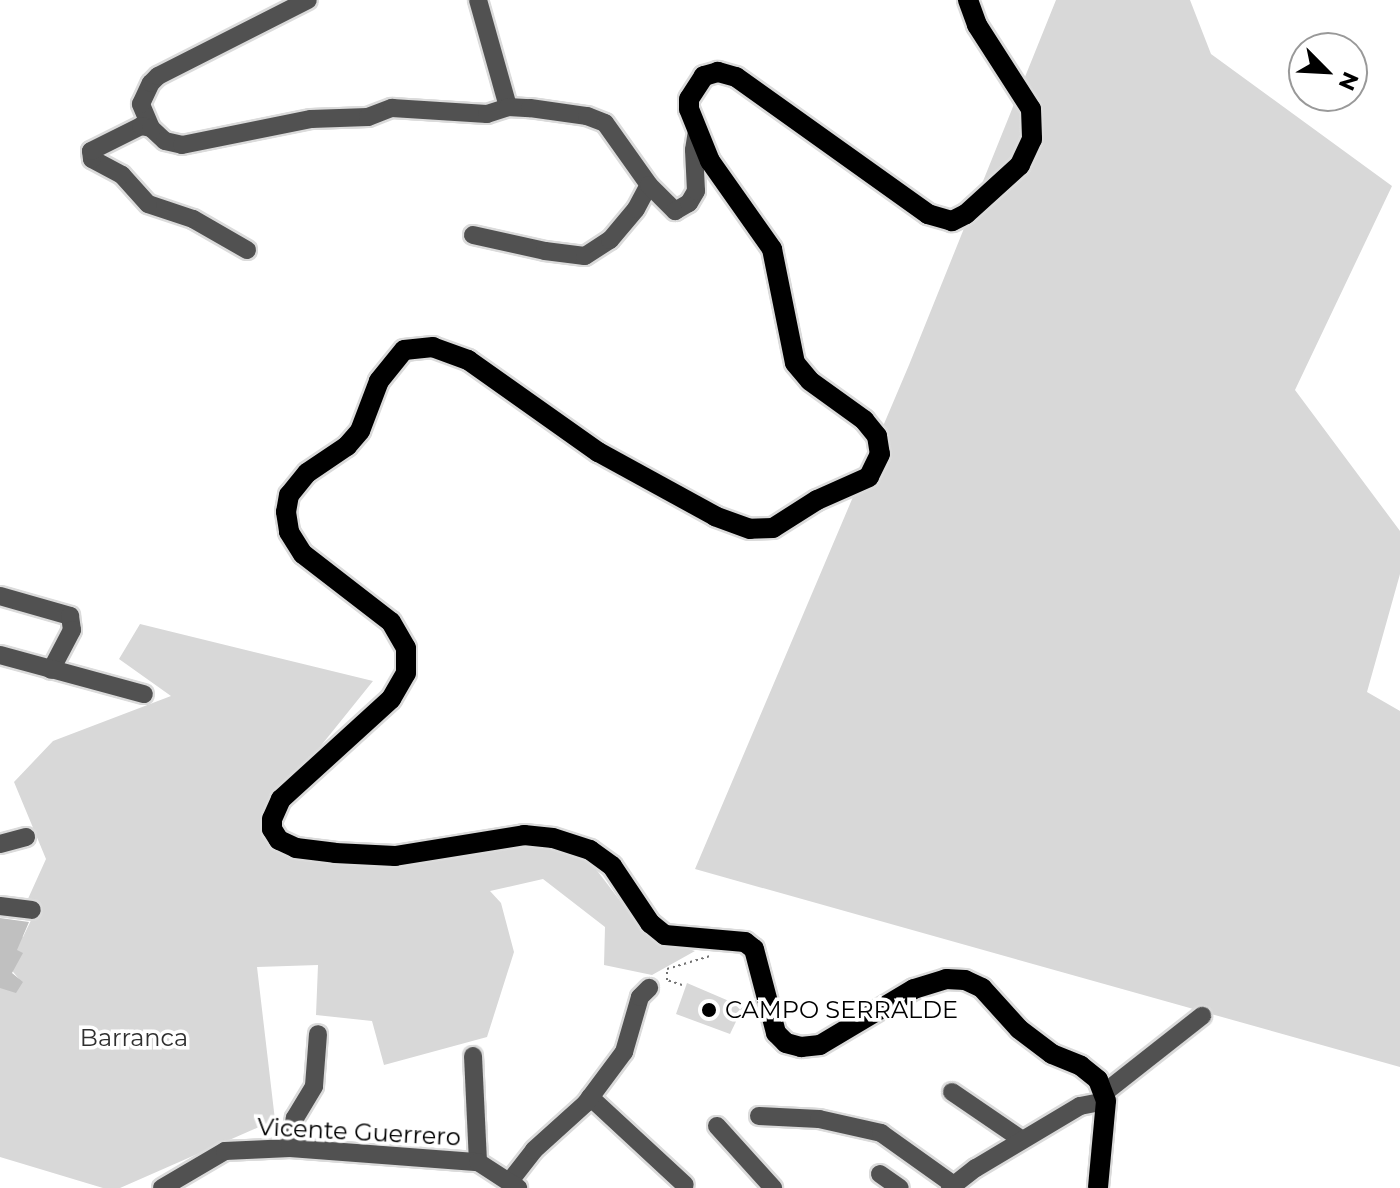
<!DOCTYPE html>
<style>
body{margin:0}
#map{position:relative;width:1400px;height:1188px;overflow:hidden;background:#fff;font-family:Montserrat,sans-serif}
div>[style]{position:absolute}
.green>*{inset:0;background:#d8d8d8}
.building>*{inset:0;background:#c0c0c0}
.path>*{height:2px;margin-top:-1px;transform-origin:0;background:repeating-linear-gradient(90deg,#737373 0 2px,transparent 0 6px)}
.roads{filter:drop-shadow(2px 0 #dbdbdb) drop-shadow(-2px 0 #dbdbdb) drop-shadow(0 2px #dbdbdb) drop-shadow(0 -2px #dbdbdb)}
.minor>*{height:18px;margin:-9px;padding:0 9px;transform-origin:9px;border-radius:9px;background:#515151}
.major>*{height:20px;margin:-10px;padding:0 10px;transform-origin:10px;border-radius:10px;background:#000}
.dots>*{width:22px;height:22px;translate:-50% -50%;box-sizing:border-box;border:4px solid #fff;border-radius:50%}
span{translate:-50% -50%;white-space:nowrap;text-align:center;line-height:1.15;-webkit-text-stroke:7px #fff;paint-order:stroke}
.poi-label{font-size:24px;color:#000}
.left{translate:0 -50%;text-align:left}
.park-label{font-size:24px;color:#2f2f2f}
.street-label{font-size:24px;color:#000}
.north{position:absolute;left:1288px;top:32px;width:80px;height:80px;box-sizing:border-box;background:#fff;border:2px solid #999;border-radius:50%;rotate:114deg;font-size:22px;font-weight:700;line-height:32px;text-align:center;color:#000}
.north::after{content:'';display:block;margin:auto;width:28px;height:36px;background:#000;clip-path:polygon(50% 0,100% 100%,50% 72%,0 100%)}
</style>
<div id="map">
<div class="green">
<i style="clip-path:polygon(1056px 0,1190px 0,1211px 54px,1392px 186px,1295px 390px,1400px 531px,1400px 574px,1367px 692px,1400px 711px,1400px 1067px,695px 869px,909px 365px)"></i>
<i style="clip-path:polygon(140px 624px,373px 681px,266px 814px,263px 829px,273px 848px,291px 859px,381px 860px,533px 846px,574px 851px,589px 860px,647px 936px,695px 951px,652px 975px,604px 965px,605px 927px,543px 879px,490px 891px,501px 903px,514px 952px,487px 1037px,384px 1065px,372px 1021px,316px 1015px,318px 965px,257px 967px,275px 1120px,120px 1188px,103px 1188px,0 1157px,0 987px,19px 979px,9px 967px,15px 936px,23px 937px,34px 914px,27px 901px,46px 859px,14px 782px,53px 741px,171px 696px,119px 659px)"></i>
<i style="clip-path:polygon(687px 983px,743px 1007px,730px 1034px,676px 1014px)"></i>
</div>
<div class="building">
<i style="clip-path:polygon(0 918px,29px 922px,17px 950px,23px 953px,12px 973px,23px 982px,16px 993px,0 988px)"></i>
</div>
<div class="path">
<i style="left:682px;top:985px;width:16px;rotate:-162deg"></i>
<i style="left:667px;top:980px;width:11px;rotate:-90deg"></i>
<i style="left:667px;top:969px;width:45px;rotate:-16.8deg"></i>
</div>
<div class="roads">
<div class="minor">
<i style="left:478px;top:0;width:111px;rotate:74.3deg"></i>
<i style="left:151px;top:128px;width:26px;rotate:-113deg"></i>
<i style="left:141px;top:104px;width:23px;rotate:-65deg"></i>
<i style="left:151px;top:83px;width:10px;rotate:-45deg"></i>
<i style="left:158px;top:76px;width:168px;rotate:-26.9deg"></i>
<i style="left:473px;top:235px;width:74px;rotate:12.5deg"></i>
<i style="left:545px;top:251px;width:40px;rotate:7.1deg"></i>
<i style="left:585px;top:256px;width:30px;rotate:-33deg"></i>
<i style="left:610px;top:240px;width:40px;rotate:-50deg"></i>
<i style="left:636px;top:209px;width:27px;rotate:-62deg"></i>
<i style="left:247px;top:250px;width:62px;rotate:-150.1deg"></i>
<i style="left:193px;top:219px;width:47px;rotate:-161.6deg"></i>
<i style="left:148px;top:204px;width:39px;rotate:-132deg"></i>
<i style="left:122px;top:175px;width:34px;rotate:-152deg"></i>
<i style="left:92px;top:159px;width:8px;rotate:-97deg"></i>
<i style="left:91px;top:151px;width:56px;rotate:-26.6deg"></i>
<i style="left:141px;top:126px;width:10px;rotate:11deg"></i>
<i style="left:151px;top:128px;width:19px;rotate:43deg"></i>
<i style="left:165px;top:141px;width:17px;rotate:13deg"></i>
<i style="left:182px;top:145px;width:132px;rotate:-11.4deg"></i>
<i style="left:311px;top:119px;width:57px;rotate:-2deg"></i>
<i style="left:368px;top:117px;width:26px;rotate:-21deg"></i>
<i style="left:392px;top:108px;width:95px;rotate:3.6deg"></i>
<i style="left:487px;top:114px;width:22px;rotate:-18deg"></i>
<i style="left:508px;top:107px;width:22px;rotate:3deg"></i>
<i style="left:530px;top:108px;width:58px;rotate:8deg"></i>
<i style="left:587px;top:116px;width:19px;rotate:21deg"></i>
<i style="left:605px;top:123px;width:76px;rotate:54.6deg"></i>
<i style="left:649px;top:185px;width:37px;rotate:45deg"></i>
<i style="left:675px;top:211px;width:16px;rotate:-30deg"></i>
<i style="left:689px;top:203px;width:14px;rotate:-60deg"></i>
<i style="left:696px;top:191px;width:41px;rotate:-92.8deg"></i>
<i style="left:694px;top:150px;width:19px;rotate:-81deg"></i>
<i style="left:0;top:596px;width:73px;rotate:15.9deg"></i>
<i style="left:70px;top:616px;width:14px;rotate:82deg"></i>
<i style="left:72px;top:630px;width:45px;rotate:117.7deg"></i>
<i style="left:0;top:655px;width:149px;rotate:15.2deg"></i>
<i style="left:0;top:844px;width:27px;rotate:-15deg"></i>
<i style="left:0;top:906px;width:32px;rotate:7deg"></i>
<i style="left:473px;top:1056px;width:106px;rotate:87.3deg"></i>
<i style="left:952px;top:1092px;width:83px;rotate:34.3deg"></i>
<i style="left:1104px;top:1093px;width:125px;rotate:-38.2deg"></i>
<i style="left:590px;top:1097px;width:129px;rotate:42.8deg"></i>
<i style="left:759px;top:1116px;width:60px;rotate:2.9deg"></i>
<i style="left:819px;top:1119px;width:64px;rotate:12.7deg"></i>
<i style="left:881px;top:1133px;width:90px;rotate:35.5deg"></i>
<i style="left:717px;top:1126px;width:84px;rotate:47.9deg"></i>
<i style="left:290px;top:1148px;width:30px;rotate:-81deg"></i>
<i style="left:295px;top:1118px;width:37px;rotate:-59deg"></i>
<i style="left:314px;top:1086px;width:52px;rotate:-85.6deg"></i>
<i style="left:880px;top:1174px;width:24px;rotate:35deg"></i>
<i style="left:510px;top:1181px;width:39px;rotate:-52deg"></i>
<i style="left:534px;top:1150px;width:70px;rotate:-42.1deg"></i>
<i style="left:586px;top:1103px;width:64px;rotate:-53.3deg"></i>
<i style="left:624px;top:1052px;width:57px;rotate:-73.8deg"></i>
<i style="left:640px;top:997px;width:13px;rotate:-45deg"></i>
<i style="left:162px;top:1188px;width:73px;rotate:-30.4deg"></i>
<i style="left:225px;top:1151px;width:65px;rotate:-2.6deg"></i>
<i style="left:290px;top:1148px;width:189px;rotate:4.3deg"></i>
<i style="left:478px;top:1162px;width:48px;rotate:33deg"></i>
<i style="left:950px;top:1188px;width:33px;rotate:-38deg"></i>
<i style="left:976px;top:1168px;width:121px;rotate:-30.8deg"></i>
<i style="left:1080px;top:1106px;width:26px;rotate:-11deg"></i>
</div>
<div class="major">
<i style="left:968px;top:0;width:27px;rotate:70deg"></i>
<i style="left:977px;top:25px;width:100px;rotate:57.3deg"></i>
<i style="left:1031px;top:109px;width:30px;rotate:88deg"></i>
<i style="left:1032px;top:139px;width:29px;rotate:115deg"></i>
<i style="left:1020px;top:165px;width:73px;rotate:137.8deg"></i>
<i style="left:966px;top:214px;width:16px;rotate:153deg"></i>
<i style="left:952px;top:221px;width:25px;rotate:-164deg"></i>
<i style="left:928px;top:214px;width:236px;rotate:-144.5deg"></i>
<i style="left:736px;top:77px;width:19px;rotate:-164deg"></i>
<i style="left:718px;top:72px;width:15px;rotate:164deg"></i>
<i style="left:704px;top:76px;width:27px;rotate:123deg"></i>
<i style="left:689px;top:99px;width:10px;rotate:90deg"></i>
<i style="left:689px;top:109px;width:56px;rotate:68deg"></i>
<i style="left:710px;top:161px;width:108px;rotate:54.8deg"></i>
<i style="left:772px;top:249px;width:116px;rotate:78.6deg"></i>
<i style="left:795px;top:363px;width:23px;rotate:50deg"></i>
<i style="left:810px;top:381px;width:67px;rotate:35.8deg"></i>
<i style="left:864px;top:420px;width:21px;rotate:51deg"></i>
<i style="left:877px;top:436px;width:18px;rotate:81deg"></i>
<i style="left:880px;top:454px;width:25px;rotate:116deg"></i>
<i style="left:869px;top:477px;width:57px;rotate:156.1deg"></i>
<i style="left:817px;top:500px;width:52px;rotate:147.5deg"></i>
<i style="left:773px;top:528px;width:23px;rotate:178deg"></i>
<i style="left:750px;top:529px;width:37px;rotate:-160deg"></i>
<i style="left:715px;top:516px;width:133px;rotate:-151.3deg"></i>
<i style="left:598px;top:452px;width:159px;rotate:-144.7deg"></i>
<i style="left:468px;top:360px;width:37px;rotate:-160deg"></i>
<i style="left:433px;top:347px;width:29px;rotate:174deg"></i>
<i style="left:404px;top:350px;width:40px;rotate:129deg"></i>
<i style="left:379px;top:381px;width:53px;rotate:110.8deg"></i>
<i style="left:360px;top:431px;width:20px;rotate:131deg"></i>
<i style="left:347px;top:446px;width:48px;rotate:146deg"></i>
<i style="left:307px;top:473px;width:28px;rotate:129deg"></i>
<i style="left:289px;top:495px;width:17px;rotate:100deg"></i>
<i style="left:286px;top:512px;width:20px;rotate:81deg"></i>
<i style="left:289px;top:532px;width:26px;rotate:58deg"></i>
<i style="left:303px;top:554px;width:111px;rotate:37.7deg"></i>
<i style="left:391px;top:622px;width:30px;rotate:60deg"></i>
<i style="left:406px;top:648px;width:25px;rotate:90deg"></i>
<i style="left:406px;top:673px;width:30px;rotate:120deg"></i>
<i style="left:391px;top:699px;width:149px;rotate:137.7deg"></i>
<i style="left:281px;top:799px;width:22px;rotate:114deg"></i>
<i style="left:272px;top:819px;width:10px;rotate:90deg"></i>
<i style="left:272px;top:829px;width:13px;rotate:58deg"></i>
<i style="left:279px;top:840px;width:19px;rotate:25deg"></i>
<i style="left:296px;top:848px;width:39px;rotate:7deg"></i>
<i style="left:335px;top:853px;width:60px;rotate:2.9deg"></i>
<i style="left:395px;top:856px;width:131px;rotate:-9.2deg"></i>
<i style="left:524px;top:835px;width:29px;rotate:6deg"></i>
<i style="left:553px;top:838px;width:39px;rotate:18deg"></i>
<i style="left:590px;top:850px;width:27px;rotate:36deg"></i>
<i style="left:612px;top:866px;width:69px;rotate:56.3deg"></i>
<i style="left:650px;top:923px;width:19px;rotate:39deg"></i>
<i style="left:665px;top:935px;width:80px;rotate:5deg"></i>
<i style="left:745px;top:942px;width:11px;rotate:38deg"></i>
<i style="left:754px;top:949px;width:87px;rotate:75.3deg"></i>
<i style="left:776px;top:1033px;width:14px;rotate:45deg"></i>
<i style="left:786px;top:1043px;width:16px;rotate:15deg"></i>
<i style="left:801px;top:1047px;width:19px;rotate:-6deg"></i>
<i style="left:820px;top:1045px;width:109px;rotate:-30.8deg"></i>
<i style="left:914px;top:989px;width:34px;rotate:-17deg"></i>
<i style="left:946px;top:979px;width:19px;rotate:3deg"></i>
<i style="left:965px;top:980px;width:19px;rotate:25deg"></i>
<i style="left:982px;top:988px;width:55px;rotate:47.9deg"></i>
<i style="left:1019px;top:1029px;width:41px;rotate:37.1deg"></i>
<i style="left:1052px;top:1054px;width:31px;rotate:22deg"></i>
<i style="left:1081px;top:1066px;width:22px;rotate:39deg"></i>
<i style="left:1098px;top:1080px;width:22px;rotate:69deg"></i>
<i style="left:1106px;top:1101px;width:87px;rotate:95.3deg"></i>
</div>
</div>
<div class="dots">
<i style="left:709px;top:1010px;background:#000"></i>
</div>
<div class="poi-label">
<span class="left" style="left:725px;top:1010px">CAMPO SERRALDE</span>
</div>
<div class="park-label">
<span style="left:134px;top:1038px">Barranca</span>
</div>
<div class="street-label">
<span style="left:359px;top:1132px;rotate:3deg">Vicente Guerrero</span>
</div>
<div class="north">N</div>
</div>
